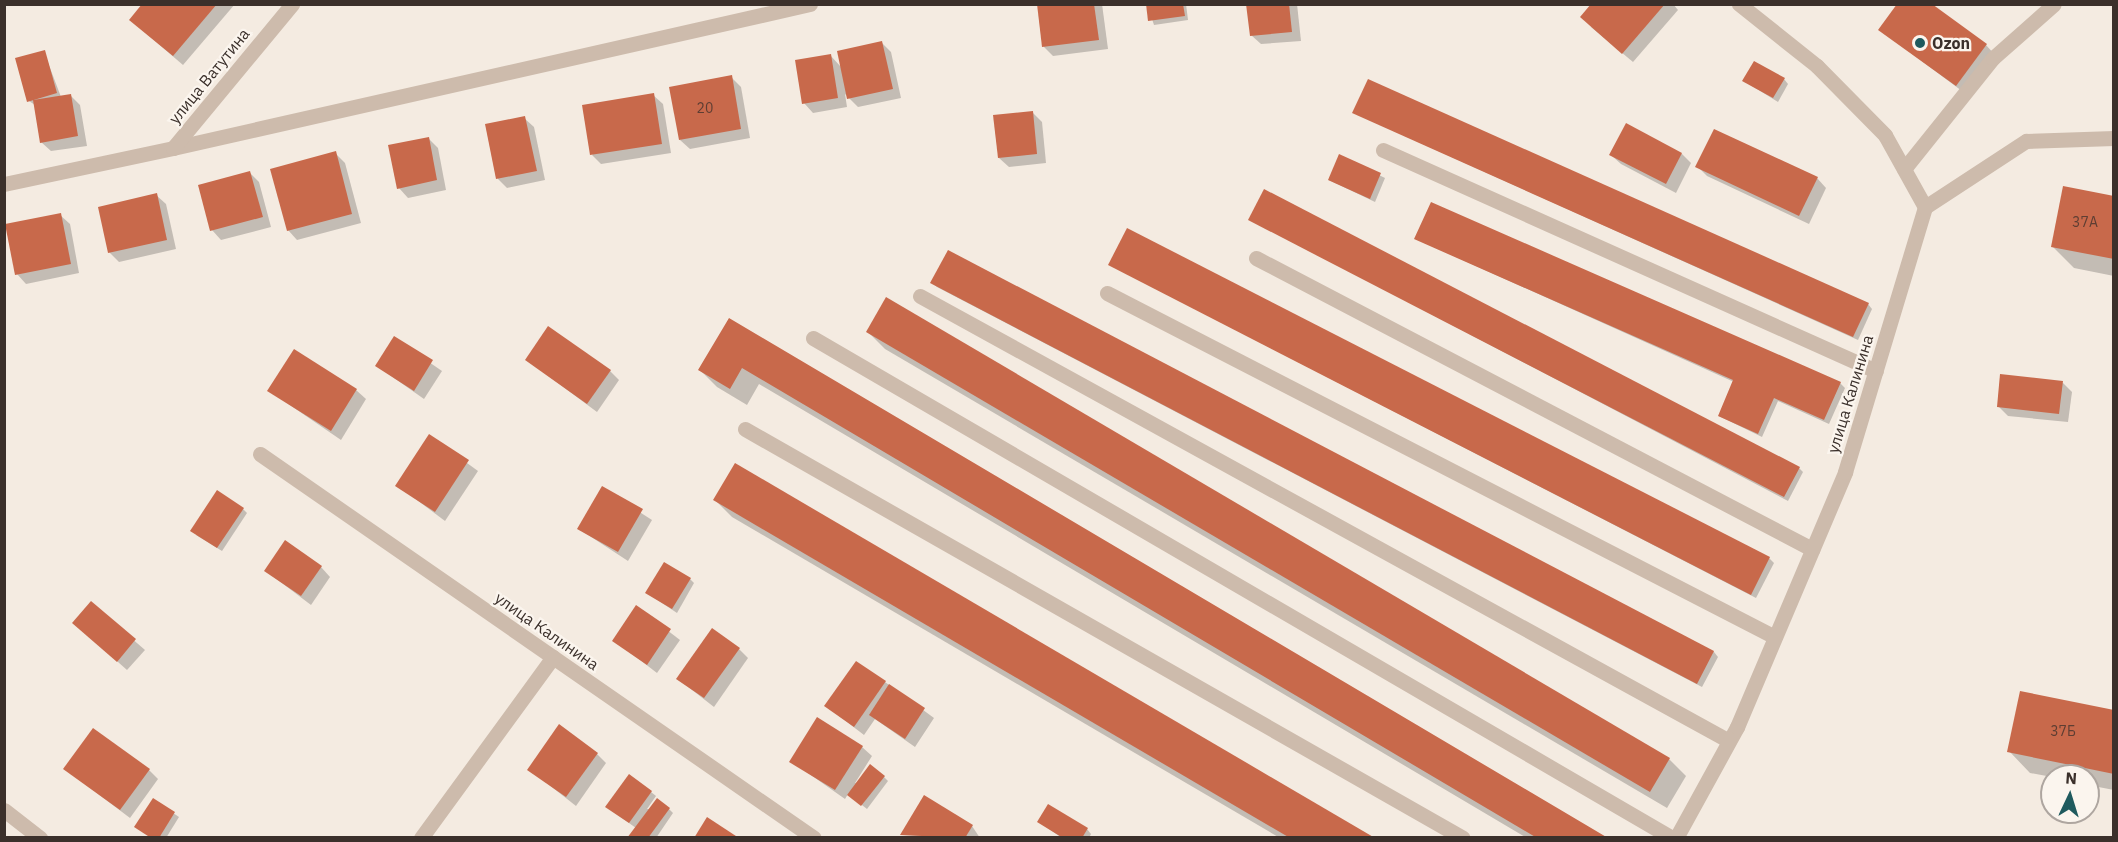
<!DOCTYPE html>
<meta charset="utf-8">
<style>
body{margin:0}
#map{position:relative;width:2118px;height:842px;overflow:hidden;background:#f4ebe1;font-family:"IBM Plex Sans",sans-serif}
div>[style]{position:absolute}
.shadow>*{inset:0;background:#0003}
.building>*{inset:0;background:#c8694b}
.lane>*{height:15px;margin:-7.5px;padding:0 7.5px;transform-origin:7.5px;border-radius:7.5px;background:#cdbbac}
.street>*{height:15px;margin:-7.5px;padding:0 7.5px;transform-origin:7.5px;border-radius:7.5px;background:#cdbbac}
.dots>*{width:16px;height:16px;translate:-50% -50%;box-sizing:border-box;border:3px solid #fbf5ee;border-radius:50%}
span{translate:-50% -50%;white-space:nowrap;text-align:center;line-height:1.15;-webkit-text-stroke:4.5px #fbf5ee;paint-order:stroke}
.number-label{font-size:14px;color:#5e3e33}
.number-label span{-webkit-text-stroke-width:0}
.poi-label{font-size:16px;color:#3b302b;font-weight:700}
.left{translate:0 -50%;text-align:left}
.street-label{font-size:16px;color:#3b302b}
.frame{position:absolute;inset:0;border:6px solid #3b302b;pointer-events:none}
.north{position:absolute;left:2040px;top:764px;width:60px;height:60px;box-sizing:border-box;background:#fbf5ee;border:2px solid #aea6a0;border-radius:50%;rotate:4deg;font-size:16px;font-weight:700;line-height:24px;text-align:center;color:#3b302b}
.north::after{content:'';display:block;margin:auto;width:21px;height:27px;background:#1f5a5e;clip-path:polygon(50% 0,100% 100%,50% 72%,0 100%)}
</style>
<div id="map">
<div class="shadow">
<i style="clip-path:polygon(144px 4px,235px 4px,183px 65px,141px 29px)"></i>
<i style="clip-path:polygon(1039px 4px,1102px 4px,1108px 49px,1053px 56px,1044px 47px)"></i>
<i style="clip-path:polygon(1147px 4px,1186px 4px,1188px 20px,1154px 25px)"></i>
<i style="clip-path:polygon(1248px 4px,1297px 4px,1301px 41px,1261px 44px,1251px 35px)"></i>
<i style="clip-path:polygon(1593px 4px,1673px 4px,1678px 10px,1633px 62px,1591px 27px)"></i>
<i style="clip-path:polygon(1880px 30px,1986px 45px,1995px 55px,1966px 94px)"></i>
<i style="clip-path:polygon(882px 43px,891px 52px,901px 98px,858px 107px,845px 94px,847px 107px,813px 113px,804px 103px,830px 55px,841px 67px)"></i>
<i style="clip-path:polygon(44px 52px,61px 97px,71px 96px,80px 105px,87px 146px,51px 151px,41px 142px,35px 105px,29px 101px)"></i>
<i style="clip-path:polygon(731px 77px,741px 87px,750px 138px,690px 149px,680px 140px)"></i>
<i style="clip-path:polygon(1784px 79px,1788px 84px,1778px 102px,1744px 81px)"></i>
<i style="clip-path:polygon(653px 95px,663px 104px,671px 153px,601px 164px,592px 155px)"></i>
<i style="clip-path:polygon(1032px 112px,1042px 122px,1046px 163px,1009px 167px,999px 158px)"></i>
<i style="clip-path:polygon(1354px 113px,1868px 304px,1872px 309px,1858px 340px)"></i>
<i style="clip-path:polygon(524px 118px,534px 127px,545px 180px,507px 188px,498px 179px,486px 126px)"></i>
<i style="clip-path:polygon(428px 138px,438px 148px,446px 190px,408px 198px,399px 188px)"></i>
<i style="clip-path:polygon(335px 153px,345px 163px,361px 223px,297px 240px,288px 230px)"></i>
<i style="clip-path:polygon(1682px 154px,1691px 163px,1676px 193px,1621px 164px,1611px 155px)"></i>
<i style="clip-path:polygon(1340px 156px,1385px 178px,1375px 202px,1329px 180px)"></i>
<i style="clip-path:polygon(1697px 166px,1817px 178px,1826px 188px,1809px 224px,1707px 176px)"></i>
<i style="clip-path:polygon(250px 173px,259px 182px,271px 227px,221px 240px,212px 230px)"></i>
<i style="clip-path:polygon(156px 195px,166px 204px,176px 249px,119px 262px,109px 252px)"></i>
<i style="clip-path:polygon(2114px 198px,2114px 276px,2074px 268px,2053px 247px)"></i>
<i style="clip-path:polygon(60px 215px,70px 224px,79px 273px,26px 284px,17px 274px)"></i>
<i style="clip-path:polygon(1250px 219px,1799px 468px,1803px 472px,1788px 501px)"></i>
<i style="clip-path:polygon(1416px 239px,1840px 383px,1845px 388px,1829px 424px,1778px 401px,1762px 437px,1719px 416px,1734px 382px)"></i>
<i style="clip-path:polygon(948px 252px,1714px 652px,1718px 657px,1702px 687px,937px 287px,932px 283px)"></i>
<i style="clip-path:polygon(1110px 265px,1769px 558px,1774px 563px,1756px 598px)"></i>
<i style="clip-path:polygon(729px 320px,1605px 838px,1527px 838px,759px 384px,747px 405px,717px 387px,700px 370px)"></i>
<i style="clip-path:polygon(868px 332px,1669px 759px,1686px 776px,1667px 808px,885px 349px)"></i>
<i style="clip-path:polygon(394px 338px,442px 371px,424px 399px,377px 366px)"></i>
<i style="clip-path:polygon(527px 360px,610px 371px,619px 380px,597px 412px)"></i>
<i style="clip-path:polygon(2063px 383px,2072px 392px,2068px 422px,2008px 416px,1998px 406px)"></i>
<i style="clip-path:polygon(268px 390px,356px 390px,366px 399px,341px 440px)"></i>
<i style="clip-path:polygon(430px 436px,478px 471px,445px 521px,397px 485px)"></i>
<i style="clip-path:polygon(602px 488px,652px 520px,628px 561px,579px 529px)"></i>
<i style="clip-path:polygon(715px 500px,1372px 838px,1280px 838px,732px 517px)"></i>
<i style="clip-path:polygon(243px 509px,247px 513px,222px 551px,196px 535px)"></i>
<i style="clip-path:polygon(321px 567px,330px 577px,311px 605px,266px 571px)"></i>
<i style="clip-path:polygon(690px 579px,694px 583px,677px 613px,647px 593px)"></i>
<i style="clip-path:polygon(91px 603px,145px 650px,127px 670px,74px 623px)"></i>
<i style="clip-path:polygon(637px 607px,680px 640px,657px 673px,614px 640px)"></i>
<i style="clip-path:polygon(739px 649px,748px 658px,714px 707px,678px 679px)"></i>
<i style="clip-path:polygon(885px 682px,934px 718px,915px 747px,875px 719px,864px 735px,826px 706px)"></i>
<i style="clip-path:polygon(2114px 712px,2114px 790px,2088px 785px,2088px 776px,2052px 777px,2030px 773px,2009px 751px)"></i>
<i style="clip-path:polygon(862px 747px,872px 756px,855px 783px,884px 777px,888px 781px,867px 809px,848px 794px,845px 799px,791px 761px)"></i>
<i style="clip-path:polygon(597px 754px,606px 763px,576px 806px,529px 769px)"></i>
<i style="clip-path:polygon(65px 769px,149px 770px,158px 779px,130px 818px)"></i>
<i style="clip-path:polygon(651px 792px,656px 796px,647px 809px,669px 809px,673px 813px,656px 838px,629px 838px,636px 828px,612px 811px)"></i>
<i style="clip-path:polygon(154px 800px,179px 817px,166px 838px,151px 838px)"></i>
<i style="clip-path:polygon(1039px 822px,1087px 829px,1091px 834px,1089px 838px,1062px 838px)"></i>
<i style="clip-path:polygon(972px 826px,980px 838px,902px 835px)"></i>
</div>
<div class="building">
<i style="clip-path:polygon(142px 4px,217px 4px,173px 56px,129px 20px)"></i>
<i style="clip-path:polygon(1037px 4px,1094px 4px,1099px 40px,1042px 47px)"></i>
<i style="clip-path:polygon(1146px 4px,1183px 4px,1185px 16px,1148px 21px)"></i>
<i style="clip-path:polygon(1246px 4px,1289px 4px,1292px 32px,1250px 36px)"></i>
<i style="clip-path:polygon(1591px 4px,1665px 4px,1622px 54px,1580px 17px)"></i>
<i style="clip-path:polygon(1897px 4px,1932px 4px,1987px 44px,1956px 86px,1878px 30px)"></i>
<i style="clip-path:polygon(882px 41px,893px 89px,847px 99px,837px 51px)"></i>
<i style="clip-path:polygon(45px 50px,57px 93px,27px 102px,15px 58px)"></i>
<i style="clip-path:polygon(831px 54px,838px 98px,802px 104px,795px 60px)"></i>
<i style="clip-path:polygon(1754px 61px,1785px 78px,1773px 98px,1742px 81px)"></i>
<i style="clip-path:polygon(732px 75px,741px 129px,679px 140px,669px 87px)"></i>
<i style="clip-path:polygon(1368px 79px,1869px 303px,1853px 337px,1352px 113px)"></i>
<i style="clip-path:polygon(654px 93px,662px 144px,590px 155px,582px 105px)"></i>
<i style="clip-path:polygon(71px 94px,78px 136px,40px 143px,33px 100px)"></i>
<i style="clip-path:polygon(1033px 111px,1037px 154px,998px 158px,993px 115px)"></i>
<i style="clip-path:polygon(525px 116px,537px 171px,496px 179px,485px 124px)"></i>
<i style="clip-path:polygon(1626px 123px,1682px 153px,1666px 184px,1609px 155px)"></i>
<i style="clip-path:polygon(1714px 129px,1818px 177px,1799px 216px,1695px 167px)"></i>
<i style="clip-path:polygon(429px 137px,437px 180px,397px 189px,388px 145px)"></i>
<i style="clip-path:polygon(336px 151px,352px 214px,287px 231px,270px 169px)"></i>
<i style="clip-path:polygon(1339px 154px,1381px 173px,1370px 199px,1328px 180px)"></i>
<i style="clip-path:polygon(250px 171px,263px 217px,210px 231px,198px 185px)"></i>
<i style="clip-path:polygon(2063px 186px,2114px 196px,2114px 259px,2051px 247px)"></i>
<i style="clip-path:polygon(1264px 189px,1800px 467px,1784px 497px,1248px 220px)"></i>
<i style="clip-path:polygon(157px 193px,167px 240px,108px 253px,98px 207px)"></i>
<i style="clip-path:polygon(1431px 202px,1841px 382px,1824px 420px,1774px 398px,1758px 434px,1718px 416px,1733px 380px,1414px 239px)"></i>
<i style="clip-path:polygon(61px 213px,71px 264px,15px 275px,5px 224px)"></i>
<i style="clip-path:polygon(1127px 228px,1770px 557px,1751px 595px,1108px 265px)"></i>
<i style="clip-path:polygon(948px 250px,1714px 651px,1697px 684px,930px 283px)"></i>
<i style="clip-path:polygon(886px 297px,1670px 758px,1650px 792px,866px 332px)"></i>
<i style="clip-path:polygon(729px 318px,1608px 838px,1537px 838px,742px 368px,730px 389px,698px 370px)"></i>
<i style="clip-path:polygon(548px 326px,611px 370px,587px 404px,525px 360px)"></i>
<i style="clip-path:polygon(394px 336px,433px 360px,414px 391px,375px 366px)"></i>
<i style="clip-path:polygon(294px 349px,357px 389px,331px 431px,267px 391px)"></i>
<i style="clip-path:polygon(2000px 374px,2063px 381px,2059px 414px,1997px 407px)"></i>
<i style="clip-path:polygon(429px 434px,469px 460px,435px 512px,395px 486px)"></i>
<i style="clip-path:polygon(735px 463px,1375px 838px,1290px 838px,713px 500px)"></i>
<i style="clip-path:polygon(602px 486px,643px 509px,618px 552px,577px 529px)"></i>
<i style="clip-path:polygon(217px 490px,244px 508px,217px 548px,190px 531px)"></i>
<i style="clip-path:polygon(285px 540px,322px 566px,301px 596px,264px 571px)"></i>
<i style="clip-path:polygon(664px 562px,691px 578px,672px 609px,645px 593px)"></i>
<i style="clip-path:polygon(91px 601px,136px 639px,117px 662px,72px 623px)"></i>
<i style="clip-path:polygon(636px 605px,671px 629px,647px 665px,612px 641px)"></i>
<i style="clip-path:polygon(712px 628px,740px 648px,704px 698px,676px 679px)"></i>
<i style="clip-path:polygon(856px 661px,886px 681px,854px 727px,824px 706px)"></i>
<i style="clip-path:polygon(889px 684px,925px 708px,905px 739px,869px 715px)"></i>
<i style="clip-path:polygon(2020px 691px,2114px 710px,2114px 774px,2007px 752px)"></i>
<i style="clip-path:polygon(817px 717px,863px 746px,835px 790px,789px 762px)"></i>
<i style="clip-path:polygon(559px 724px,598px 753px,566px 797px,527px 770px)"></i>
<i style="clip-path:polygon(93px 728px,150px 769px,120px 810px,63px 769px)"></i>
<i style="clip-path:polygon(870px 764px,885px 776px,861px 806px,847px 795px)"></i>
<i style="clip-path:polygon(629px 774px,652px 791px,629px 823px,605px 807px)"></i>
<i style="clip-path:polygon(924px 795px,973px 825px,965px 838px,900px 835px)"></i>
<i style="clip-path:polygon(153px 798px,175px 812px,159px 838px,151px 838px,134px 827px)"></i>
<i style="clip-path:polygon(657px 798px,670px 808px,648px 838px,627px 838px)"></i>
<i style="clip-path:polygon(1048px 804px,1088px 828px,1082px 838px,1063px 838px,1037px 822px)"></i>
<i style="clip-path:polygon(707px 817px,739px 838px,694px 838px)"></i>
</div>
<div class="lane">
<i style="left:1383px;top:150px;width:540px;rotate:24.15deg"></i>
<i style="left:1904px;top:169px;width:142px;rotate:-51.3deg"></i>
<i style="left:1993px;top:58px;width:81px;rotate:-41.5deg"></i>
<i style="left:1925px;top:207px;width:121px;rotate:-33.2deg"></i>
<i style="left:2026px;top:141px;width:88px;rotate:-2deg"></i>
<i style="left:1256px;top:258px;width:628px;rotate:27.63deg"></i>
<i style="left:1107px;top:293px;width:751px;rotate:27.25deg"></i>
<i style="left:920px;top:296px;width:923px;rotate:28.81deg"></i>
<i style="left:813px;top:338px;width:994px;rotate:30.2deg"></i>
<i style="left:745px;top:429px;width:826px;rotate:29.67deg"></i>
</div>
<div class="street">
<i style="left:173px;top:148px;width:653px;rotate:-12.74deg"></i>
<i style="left:4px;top:184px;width:173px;rotate:-12deg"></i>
<i style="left:173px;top:148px;width:187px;rotate:-50.4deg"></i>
<i style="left:260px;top:454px;width:674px;rotate:34.73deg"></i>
<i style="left:4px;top:810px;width:46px;rotate:37.9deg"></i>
<i style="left:421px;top:838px;width:224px;rotate:-53.9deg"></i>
<i style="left:1676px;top:838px;width:127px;rotate:-61.2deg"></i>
<i style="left:1737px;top:727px;width:277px;rotate:-67deg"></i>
<i style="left:1845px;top:472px;width:277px;rotate:-73.2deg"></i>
<i style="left:1925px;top:207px;width:82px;rotate:-119.1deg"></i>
<i style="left:1885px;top:135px;width:97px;rotate:-134.6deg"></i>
<i style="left:1817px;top:66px;width:100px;rotate:-141.5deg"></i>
</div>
<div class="dots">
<i style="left:1920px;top:43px;background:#1f5a5e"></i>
</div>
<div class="number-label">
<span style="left:705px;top:108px">20</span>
<span style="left:2085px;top:222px">37А</span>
<span style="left:2063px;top:731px">37Б</span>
</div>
<div class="poi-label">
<span class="left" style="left:1932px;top:43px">Ozon</span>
</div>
<div class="street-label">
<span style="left:209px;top:76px;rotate:-51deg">улица Ватутина</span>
<span style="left:1850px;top:394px;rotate:-73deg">улица Калинина</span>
<span style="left:547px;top:631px;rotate:35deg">улица Калинина</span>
</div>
<div class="frame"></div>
<div class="north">N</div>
</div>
